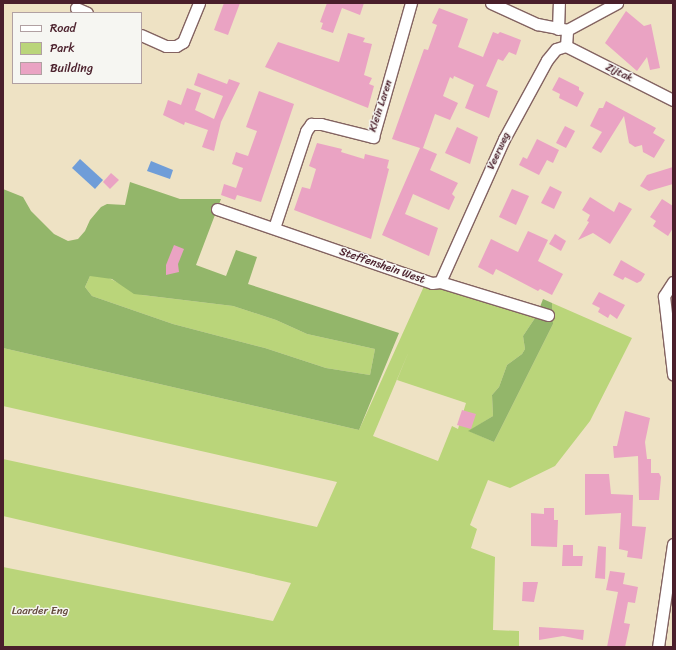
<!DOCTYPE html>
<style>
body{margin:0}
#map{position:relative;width:676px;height:650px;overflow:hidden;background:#eee2c4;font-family:Sriracha,sans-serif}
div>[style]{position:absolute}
.green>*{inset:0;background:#bad57a}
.forest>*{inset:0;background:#93b66a}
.water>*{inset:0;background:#6f9dd8}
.building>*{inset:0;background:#eaa3c3}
.roads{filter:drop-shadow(1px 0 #836361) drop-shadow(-1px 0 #836361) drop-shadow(0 1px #836361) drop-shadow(0 -1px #836361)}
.street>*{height:11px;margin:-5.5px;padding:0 5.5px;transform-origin:5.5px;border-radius:5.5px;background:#fff}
span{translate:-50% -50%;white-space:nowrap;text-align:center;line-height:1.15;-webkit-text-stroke:3px #f6f6f2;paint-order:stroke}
.street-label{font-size:11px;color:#4a1f2b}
.park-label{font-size:11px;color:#664c3f}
.frame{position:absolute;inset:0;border:4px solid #4a1f2b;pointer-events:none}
.legend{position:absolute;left:12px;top:12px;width:130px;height:72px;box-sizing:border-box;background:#f6f6f2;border:1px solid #b1a0a2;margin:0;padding:5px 7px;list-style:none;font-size:12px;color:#4a1f2b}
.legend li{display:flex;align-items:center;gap:8px;height:20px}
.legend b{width:20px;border:1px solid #b1a0a2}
</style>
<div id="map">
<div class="green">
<i style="clip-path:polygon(90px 276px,105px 276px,142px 295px,233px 306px,276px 320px,307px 334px,375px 349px,370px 375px,326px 368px,265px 348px,173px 324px,92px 296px,85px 287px)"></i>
<i style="clip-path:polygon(evenodd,425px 284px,537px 315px,523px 336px,525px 349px,522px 354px,507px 365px,499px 387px,492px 395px,493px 416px,469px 431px,494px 442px,553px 324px,552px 303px,632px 338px,590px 421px,555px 466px,510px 488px,488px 480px,470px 525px,477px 529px,471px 548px,495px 557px,493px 630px,519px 631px,519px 647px,3px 647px,3px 567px,273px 621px,291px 583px,3px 516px,3px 459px,317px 527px,337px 482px,3px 406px,3px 348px,359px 430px,425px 284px,409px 351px,397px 380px,466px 403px,458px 429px,452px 426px,438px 461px,373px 436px,409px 351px)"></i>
</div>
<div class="forest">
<i style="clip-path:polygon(evenodd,130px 182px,180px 199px,221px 199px,196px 265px,226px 276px,236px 250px,257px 257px,248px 284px,399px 333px,359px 430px,3px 348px,3px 189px,23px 197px,31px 211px,54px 234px,68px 241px,78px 239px,85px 231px,90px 220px,101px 207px,107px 204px,125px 205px,130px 182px,90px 276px,112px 279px,134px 294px,233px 306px,276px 320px,307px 334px,375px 349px,370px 375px,326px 368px,265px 348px,173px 324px,92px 296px,85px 287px,90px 276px)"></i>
<i style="clip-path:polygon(543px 299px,552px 303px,553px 324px,494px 442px,468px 431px,493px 416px,492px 395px,499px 387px,507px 365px,522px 354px,525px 349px,523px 336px,537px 315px)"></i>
</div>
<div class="water">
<i style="clip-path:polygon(80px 159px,103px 180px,95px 189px,72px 168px)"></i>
<i style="clip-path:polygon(151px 161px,173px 170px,170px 179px,147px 171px)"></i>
</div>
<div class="building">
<i style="clip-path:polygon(224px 3px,240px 3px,228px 35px,214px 30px)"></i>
<i style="clip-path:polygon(327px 3px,364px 3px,360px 15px,342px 8px,333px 33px,321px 29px,323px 23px,320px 22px)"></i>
<i style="clip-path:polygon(439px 8px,468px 19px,458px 47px,483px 57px,493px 32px,498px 34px,500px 32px,521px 40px,516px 55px,509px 52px,503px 61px,498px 59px,486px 86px,498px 91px,489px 118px,465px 108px,474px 85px,454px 76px,453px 79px,450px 77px,443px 96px,458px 103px,450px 120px,435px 114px,423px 148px,437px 154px,430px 170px,458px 183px,452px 194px,455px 197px,449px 210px,413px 194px,405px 214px,438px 228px,429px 256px,382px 235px,420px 148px,392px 139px,424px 49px,428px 50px,437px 25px,432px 23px)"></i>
<i style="clip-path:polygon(626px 11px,644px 26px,651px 24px,660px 68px,650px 70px,647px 57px,637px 71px,605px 43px)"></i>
<i style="clip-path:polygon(348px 33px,365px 38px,363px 42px,372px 44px,364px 75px,372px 78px,369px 84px,374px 86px,368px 108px,265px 67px,278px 42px,339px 62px)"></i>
<i style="clip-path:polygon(198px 73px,227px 84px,229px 79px,240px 83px,221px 122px,214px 151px,202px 147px,208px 130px,185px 122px,184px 125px,163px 115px,168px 100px,181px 105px,187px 88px,201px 93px,195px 110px,214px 119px,223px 96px,194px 85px)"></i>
<i style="clip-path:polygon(559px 77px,579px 87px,579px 90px,584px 93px,577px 107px,559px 98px,560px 94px,552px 90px)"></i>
<i style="clip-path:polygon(259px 91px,294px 104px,261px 202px,237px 195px,235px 200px,221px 195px,224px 184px,236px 188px,243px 168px,232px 164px,236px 152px,248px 156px,257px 131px,246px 127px)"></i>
<i style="clip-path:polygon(606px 101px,656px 128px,653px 133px,665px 140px,654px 158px,643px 152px,642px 145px,635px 147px,629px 143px,624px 116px,601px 153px,592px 148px,602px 132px,590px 126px,599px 108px,603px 108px)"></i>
<i style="clip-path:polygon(565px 126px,575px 131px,566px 148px,556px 143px)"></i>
<i style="clip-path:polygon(457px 127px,478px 137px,470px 164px,445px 153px)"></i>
<i style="clip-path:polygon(537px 139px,559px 150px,553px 163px,547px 160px,539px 175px,519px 165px,523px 157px,527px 159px)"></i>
<i style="clip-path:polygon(317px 143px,342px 149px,341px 152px,364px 159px,365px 154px,389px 160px,387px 168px,389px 169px,371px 239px,294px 210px,302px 187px,310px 189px,316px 169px,309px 166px)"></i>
<i style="clip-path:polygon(673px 167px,673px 184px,649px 191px,640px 186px,647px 175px)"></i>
<i style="clip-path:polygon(111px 173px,119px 180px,110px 189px,103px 182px)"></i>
<i style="clip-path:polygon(550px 186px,562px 192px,554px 209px,541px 203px)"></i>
<i style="clip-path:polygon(512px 189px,529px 196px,516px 225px,499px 217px)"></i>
<i style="clip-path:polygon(590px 197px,614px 212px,619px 202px,632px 209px,610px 244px,593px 233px,578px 240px,589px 222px,587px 221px,590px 215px,582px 210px)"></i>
<i style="clip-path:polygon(662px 199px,673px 206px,673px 228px,668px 236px,653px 226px,656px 221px,650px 217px)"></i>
<i style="clip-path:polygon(528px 231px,548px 240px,538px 261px,563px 274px,552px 295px,540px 289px,538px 291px,496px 269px,493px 275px,478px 267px,491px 239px,518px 252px)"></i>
<i style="clip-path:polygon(555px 234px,566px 241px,561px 251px,549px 244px)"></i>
<i style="clip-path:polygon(174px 245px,184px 249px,178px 264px,179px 272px,166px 275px,166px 265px)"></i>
<i style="clip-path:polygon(621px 260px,645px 274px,641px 281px,637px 283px,625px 277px,623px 280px,613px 275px)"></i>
<i style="clip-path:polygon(599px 292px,625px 305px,617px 319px,610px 314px,608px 318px,598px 312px,600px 308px,592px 304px)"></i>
<i style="clip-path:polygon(462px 410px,476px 414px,471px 429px,457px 425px)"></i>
<i style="clip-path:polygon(625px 411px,650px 418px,645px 442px,647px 459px,651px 459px,651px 473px,659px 473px,661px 477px,659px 500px,639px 500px,638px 456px,614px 458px,613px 446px,617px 446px)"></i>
<i style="clip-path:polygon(585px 474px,609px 474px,611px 494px,633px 495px,632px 526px,646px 527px,642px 559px,627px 557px,628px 551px,619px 549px,621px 513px,585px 515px)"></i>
<i style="clip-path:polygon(544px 508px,554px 508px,554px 520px,558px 520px,557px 547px,531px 546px,531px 513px,544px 514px)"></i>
<i style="clip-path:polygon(563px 545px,573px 545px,573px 556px,583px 556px,582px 566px,562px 566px)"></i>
<i style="clip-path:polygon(598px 546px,606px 547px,605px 579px,595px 578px)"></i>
<i style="clip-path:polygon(610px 571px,625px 573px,623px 584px,638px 587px,635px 603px,628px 602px,624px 623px,630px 624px,625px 647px,607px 647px,618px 592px,606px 590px)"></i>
<i style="clip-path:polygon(523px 582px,538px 582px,534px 602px,522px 601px)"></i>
<i style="clip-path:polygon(539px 627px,584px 630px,583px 640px,563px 636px,539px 640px)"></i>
</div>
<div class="roads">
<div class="street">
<i style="left:491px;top:3px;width:51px;rotate:24.5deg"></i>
<i style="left:537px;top:24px;width:31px;rotate:11deg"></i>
<i style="left:567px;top:30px;width:57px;rotate:-28.4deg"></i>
<i style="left:76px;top:8px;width:12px;rotate:24deg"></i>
<i style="left:558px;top:29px;width:26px;rotate:-88deg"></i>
<i style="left:141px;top:35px;width:27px;rotate:24deg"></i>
<i style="left:166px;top:46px;width:10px"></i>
<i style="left:176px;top:46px;width:8px;rotate:-30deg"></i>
<i style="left:183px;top:42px;width:42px;rotate:-67.7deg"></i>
<i style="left:566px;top:46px;width:120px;rotate:26.8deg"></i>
<i style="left:217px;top:209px;width:227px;rotate:19deg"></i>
<i style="left:432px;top:283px;width:8px;rotate:-7deg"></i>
<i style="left:440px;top:282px;width:113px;rotate:17deg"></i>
<i style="left:274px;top:228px;width:102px;rotate:-71.7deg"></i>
<i style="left:306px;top:131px;width:9px;rotate:-54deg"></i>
<i style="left:311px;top:124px;width:10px"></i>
<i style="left:321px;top:124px;width:54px;rotate:14deg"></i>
<i style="left:373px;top:137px;width:139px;rotate:-74.2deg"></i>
<i style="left:440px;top:282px;width:157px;rotate:-65.9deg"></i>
<i style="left:504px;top:139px;width:90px;rotate:-61.4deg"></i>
<i style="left:547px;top:60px;width:14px;rotate:-51deg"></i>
<i style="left:556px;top:49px;width:10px;rotate:-17deg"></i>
<i style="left:566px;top:46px;width:16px;rotate:-86deg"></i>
<i style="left:673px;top:282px;width:17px;rotate:123deg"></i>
<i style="left:664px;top:296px;width:79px;rotate:83.4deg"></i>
<i style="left:658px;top:647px;width:104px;rotate:-81.7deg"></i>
</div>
</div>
<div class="street-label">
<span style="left:619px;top:73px;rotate:26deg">Zijtak</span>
<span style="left:381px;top:106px;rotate:-72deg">Klein Laren</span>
<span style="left:499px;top:151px;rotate:-65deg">Veerweg</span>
<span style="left:382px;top:266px;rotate:19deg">Steffenshein West</span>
</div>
<div class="park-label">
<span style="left:40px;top:611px">Laarder Eng</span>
</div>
<div class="frame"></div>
<ul class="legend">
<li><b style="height:5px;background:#fff"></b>Road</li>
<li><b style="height:11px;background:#bad57a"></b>Park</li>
<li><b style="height:11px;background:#eaa3c3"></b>Building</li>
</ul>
</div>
